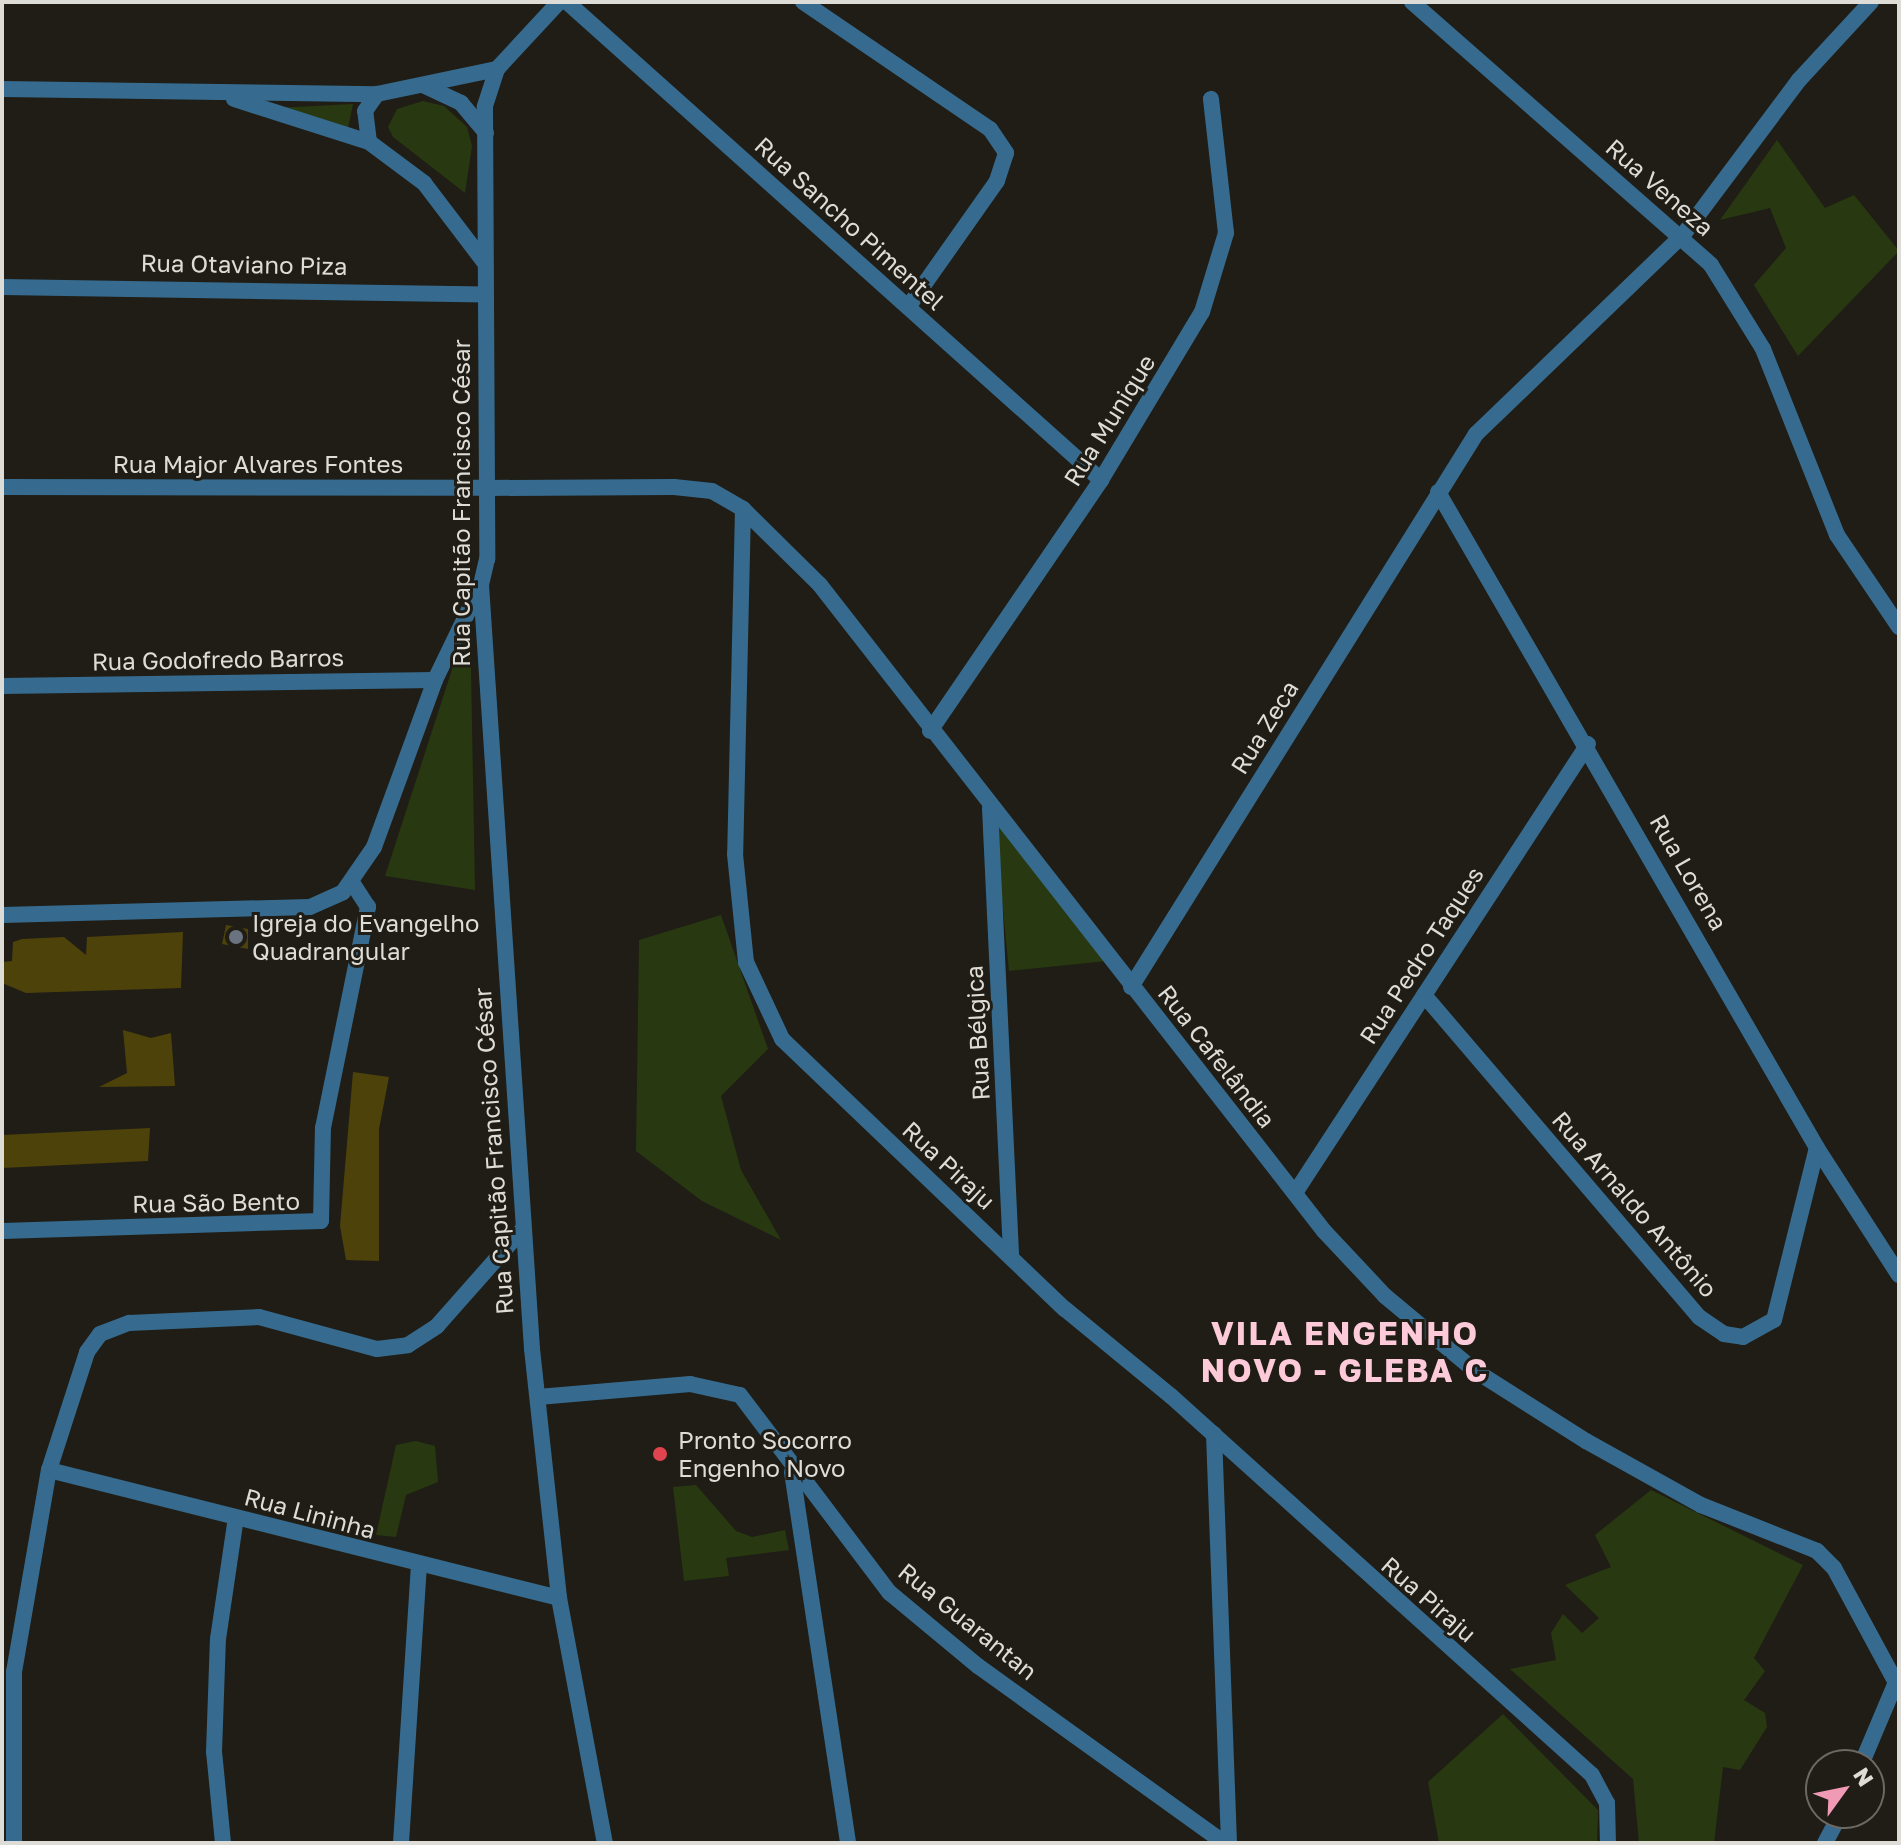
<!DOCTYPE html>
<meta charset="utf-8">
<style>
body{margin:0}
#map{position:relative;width:1901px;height:1845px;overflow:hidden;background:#1f1d15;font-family:"Golos Text",sans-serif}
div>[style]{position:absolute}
.green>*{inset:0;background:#283911}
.building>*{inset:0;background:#4e420b}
.minor>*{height:16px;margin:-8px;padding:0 8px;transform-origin:8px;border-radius:8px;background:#366b8f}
.tertiary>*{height:16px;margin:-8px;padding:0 8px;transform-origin:8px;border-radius:8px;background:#366b8f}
.dots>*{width:22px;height:22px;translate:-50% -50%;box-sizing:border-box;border:4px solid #1f1d15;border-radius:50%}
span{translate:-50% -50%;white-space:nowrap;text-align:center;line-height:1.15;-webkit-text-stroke:6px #1f1d15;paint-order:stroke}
.street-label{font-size:24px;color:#dddcd6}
.poi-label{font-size:24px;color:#dddcd6}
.left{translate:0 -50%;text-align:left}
.district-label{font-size:32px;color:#fccad9;font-weight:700;letter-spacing:2px}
.frame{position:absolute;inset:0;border:4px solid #dddcd6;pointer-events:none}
.north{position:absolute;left:1805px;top:1749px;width:80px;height:80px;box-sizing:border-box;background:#1f1d15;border:2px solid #6b6962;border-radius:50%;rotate:57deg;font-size:22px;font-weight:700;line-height:32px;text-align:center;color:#dddcd6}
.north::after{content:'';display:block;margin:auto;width:28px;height:36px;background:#f09ab6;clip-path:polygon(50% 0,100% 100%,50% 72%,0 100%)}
</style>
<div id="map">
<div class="green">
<i style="clip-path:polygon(423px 101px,444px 106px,467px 127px,472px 146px,465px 193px,393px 137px,388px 127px,397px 109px)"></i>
<i style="clip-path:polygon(353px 104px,347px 133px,276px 108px)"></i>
<i style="clip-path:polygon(1777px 140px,1825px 208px,1854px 195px,1899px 251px,1798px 356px,1754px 285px,1786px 248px,1770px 208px,1720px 220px)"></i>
<i style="clip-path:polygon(470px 614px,475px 890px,385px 876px)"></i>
<i style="clip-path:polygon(994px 819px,1107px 961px,1009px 971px)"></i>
<i style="clip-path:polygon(721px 915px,768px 1049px,721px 1096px,741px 1170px,781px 1240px,702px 1201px,636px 1151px,639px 940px)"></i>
<i style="clip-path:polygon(416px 1441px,435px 1446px,438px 1482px,406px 1495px,396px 1537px,376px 1535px,396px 1445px)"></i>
<i style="clip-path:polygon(696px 1485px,736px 1531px,752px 1537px,785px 1530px,789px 1550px,726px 1558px,729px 1576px,684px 1581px,673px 1487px)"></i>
<i style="clip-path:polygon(1651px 1490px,1803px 1565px,1754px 1658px,1765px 1671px,1744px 1700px,1765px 1713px,1767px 1727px,1740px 1770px,1723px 1767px,1714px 1843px,1639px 1843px,1633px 1779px,1510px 1669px,1556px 1660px,1551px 1633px,1563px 1614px,1582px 1633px,1599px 1618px,1565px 1585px,1611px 1567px,1595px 1535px)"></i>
<i style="clip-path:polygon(1503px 1714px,1598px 1810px,1597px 1843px,1439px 1843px,1428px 1782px)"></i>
</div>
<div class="building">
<i style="clip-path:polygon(226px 925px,248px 929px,248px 949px,222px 944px)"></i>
<i style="clip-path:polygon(183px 932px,181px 988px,26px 993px,2px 983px,2px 962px,12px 961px,13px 942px,22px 939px,64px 937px,86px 955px,87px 937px)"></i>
<i style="clip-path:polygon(123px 1030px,151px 1038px,171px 1033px,175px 1086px,99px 1087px,127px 1073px)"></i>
<i style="clip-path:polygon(353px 1072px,389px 1077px,379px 1129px,379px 1261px,346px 1260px,340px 1226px)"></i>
<i style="clip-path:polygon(150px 1128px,148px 1161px,2px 1168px,2px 1135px)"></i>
</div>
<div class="minor">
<i style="left:567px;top:2px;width:717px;rotate:41.83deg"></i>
<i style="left:803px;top:2px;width:226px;rotate:34.2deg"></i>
<i style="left:990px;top:129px;width:29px;rotate:56deg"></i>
<i style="left:1006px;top:153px;width:29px;rotate:108deg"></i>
<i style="left:997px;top:181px;width:154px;rotate:125.2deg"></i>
<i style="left:1412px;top:2px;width:398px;rotate:41.3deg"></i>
<i style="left:1711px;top:265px;width:99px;rotate:58.2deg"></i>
<i style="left:1763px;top:349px;width:200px;rotate:68.3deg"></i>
<i style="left:1837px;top:535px;width:111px;rotate:56deg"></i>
<i style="left:2px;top:89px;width:375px;rotate:0.8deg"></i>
<i style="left:377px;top:94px;width:123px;rotate:-11.8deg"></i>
<i style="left:234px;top:99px;width:142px;rotate:17.7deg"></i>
<i style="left:369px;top:142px;width:69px;rotate:36.7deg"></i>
<i style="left:424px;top:183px;width:101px;rotate:52.7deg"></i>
<i style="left:369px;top:142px;width:31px;rotate:-97deg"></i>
<i style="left:365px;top:111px;width:21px;rotate:-55deg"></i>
<i style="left:2px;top:287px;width:484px;rotate:0.9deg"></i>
<i style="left:2px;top:487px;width:484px;rotate:0.1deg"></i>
<i style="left:1438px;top:492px;width:758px;rotate:59.98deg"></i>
<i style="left:1817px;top:1148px;width:151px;rotate:57.2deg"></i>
<i style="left:743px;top:509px;width:345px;rotate:91.3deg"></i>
<i style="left:735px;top:854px;width:109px;rotate:84.2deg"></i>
<i style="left:746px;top:962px;width:85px;rotate:64.9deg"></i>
<i style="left:782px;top:1039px;width:391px;rotate:43.7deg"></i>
<i style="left:1065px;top:1309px;width:137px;rotate:39.4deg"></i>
<i style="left:1171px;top:1396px;width:566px;rotate:41.99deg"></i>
<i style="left:1592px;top:1775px;width:32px;rotate:62deg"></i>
<i style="left:1607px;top:1803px;width:40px;rotate:88.6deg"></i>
<i style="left:2px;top:686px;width:433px;rotate:-0.8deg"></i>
<i style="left:930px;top:731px;width:304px;rotate:-55.7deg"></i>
<i style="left:1101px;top:480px;width:196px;rotate:-59deg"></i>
<i style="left:1202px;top:312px;width:83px;rotate:-73.1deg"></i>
<i style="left:1226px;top:233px;width:135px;rotate:-96.4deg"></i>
<i style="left:990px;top:808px;width:448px;rotate:87.3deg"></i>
<i style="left:2px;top:915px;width:308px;rotate:-1.5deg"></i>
<i style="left:310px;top:907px;width:36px;rotate:-24deg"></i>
<i style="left:343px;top:892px;width:55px;rotate:-55.4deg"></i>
<i style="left:374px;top:847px;width:178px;rotate:-69.9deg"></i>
<i style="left:435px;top:680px;width:106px;rotate:-64.2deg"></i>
<i style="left:1424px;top:995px;width:423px;rotate:49.5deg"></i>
<i style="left:1699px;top:1317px;width:30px;rotate:34deg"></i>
<i style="left:1724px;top:1334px;width:19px;rotate:9deg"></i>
<i style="left:1743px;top:1337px;width:35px;rotate:-29deg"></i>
<i style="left:1774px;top:1320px;width:177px;rotate:-76deg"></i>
<i style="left:1295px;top:1193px;width:536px;rotate:-56.87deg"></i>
<i style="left:2px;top:1231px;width:319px;rotate:-1.8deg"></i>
<i style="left:321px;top:1221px;width:93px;rotate:-88.8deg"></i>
<i style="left:323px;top:1128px;width:226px;rotate:-78.5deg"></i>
<i style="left:368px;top:907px;width:30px;rotate:-123deg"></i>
<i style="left:538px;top:1397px;width:153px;rotate:-4.9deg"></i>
<i style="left:690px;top:1384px;width:51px;rotate:12.4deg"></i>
<i style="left:740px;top:1395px;width:248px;rotate:52.9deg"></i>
<i style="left:890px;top:1593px;width:114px;rotate:39.7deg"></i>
<i style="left:978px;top:1666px;width:303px;rotate:35.7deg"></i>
<i style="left:1214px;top:1434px;width:409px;rotate:87.9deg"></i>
<i style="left:49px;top:1470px;width:526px;rotate:14.09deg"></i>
<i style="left:792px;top:1472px;width:375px;rotate:81.4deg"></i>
<i style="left:1861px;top:1765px;width:90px;rotate:-67.1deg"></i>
<i style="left:14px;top:1843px;width:171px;rotate:-90deg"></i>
<i style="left:14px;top:1672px;width:205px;rotate:-80.2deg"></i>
<i style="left:49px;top:1470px;width:124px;rotate:-72.1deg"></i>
<i style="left:87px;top:1352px;width:22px;rotate:-54deg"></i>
<i style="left:100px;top:1334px;width:31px;rotate:-21deg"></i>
<i style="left:129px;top:1323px;width:130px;rotate:-2.6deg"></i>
<i style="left:259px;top:1317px;width:122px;rotate:15.2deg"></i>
<i style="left:377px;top:1349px;width:31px;rotate:-7deg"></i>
<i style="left:408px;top:1345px;width:35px;rotate:-33deg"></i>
<i style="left:437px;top:1326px;width:127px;rotate:-48.5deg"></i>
<i style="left:223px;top:1843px;width:91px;rotate:-95.6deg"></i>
<i style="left:214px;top:1752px;width:113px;rotate:-88deg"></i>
<i style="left:218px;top:1639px;width:123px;rotate:-81.6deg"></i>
<i style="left:401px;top:1843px;width:276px;rotate:-86.3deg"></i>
<i style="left:1825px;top:1843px;width:34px;rotate:-62deg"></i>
</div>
<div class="tertiary">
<i style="left:559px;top:2px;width:91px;rotate:132.8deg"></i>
<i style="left:497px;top:69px;width:40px;rotate:108deg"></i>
<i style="left:485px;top:107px;width:452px;rotate:89.7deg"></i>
<i style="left:487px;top:559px;width:27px;rotate:103deg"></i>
<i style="left:481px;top:585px;width:766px;rotate:86.18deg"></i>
<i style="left:532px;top:1349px;width:250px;rotate:83.8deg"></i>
<i style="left:559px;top:1598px;width:249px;rotate:79.4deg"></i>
<i style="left:425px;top:86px;width:40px;rotate:25deg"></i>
<i style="left:461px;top:103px;width:39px;rotate:50deg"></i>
<i style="left:486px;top:488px;width:188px;rotate:-0.3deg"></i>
<i style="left:674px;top:487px;width:38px;rotate:6deg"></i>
<i style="left:712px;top:491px;width:36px;rotate:30deg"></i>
<i style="left:743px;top:509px;width:108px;rotate:44.6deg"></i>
<i style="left:820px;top:585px;width:819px;rotate:52.04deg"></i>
<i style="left:1324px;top:1231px;width:89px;rotate:46.8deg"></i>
<i style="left:1385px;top:1296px;width:116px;rotate:39.7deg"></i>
<i style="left:1474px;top:1370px;width:133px;rotate:32.4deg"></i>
<i style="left:1586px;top:1441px;width:132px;rotate:29.1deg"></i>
<i style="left:1701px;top:1505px;width:125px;rotate:21.6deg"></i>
<i style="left:1817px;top:1551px;width:24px;rotate:45deg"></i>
<i style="left:1834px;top:1568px;width:136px;rotate:61.6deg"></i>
<i style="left:1131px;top:987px;width:652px;rotate:-58.04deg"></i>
<i style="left:1476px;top:434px;width:287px;rotate:-43.9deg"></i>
<i style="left:1683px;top:235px;width:194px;rotate:-53.2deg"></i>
<i style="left:1799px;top:80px;width:106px;rotate:-47.3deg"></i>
</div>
<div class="dots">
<i style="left:236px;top:937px;background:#6b7280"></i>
<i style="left:660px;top:1454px;background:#e0444e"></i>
</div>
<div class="street-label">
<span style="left:1660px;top:187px;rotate:41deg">Rua Veneza</span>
<span style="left:850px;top:223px;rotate:42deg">Rua Sancho Pimentel</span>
<span style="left:244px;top:264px;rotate:1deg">Rua Otaviano Piza</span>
<span style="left:1109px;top:420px;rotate:-58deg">Rua Munique</span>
<span style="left:258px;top:464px">Rua Major Alvares Fontes</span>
<span style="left:461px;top:503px;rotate:-90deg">Rua Capitão Francisco César</span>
<span style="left:218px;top:659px;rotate:-1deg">Rua Godofredo Barros</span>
<span style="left:1264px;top:727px;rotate:-58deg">Rua Zeca</span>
<span style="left:1689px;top:872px;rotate:60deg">Rua Lorena</span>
<span style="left:1421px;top:955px;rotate:-57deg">Rua Pedro Taques</span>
<span style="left:977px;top:1033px;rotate:-93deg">Rua Bélgica</span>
<span style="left:1217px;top:1056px;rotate:52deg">Rua Cafelândia</span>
<span style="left:493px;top:1151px;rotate:-94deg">Rua Capitão Francisco César</span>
<span style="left:949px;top:1165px;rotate:43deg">Rua Piraju</span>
<span style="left:216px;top:1202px;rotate:-1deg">Rua São Bento</span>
<span style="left:1635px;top:1204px;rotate:49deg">Rua Arnaldo Antônio</span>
<span style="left:310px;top:1513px;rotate:15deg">Rua Lininha</span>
<span style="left:1429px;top:1599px;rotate:41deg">Rua Piraju</span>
<span style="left:968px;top:1621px;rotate:39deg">Rua Guarantan</span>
</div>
<div class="poi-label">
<span class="left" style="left:252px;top:937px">Igreja do Evangelho<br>Quadrangular</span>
<span class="left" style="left:678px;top:1454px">Pronto Socorro<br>Engenho Novo</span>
</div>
<div class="district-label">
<span style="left:1345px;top:1352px">VILA ENGENHO<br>NOVO - GLEBA C</span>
</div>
<div class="frame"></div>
<div class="north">N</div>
</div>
